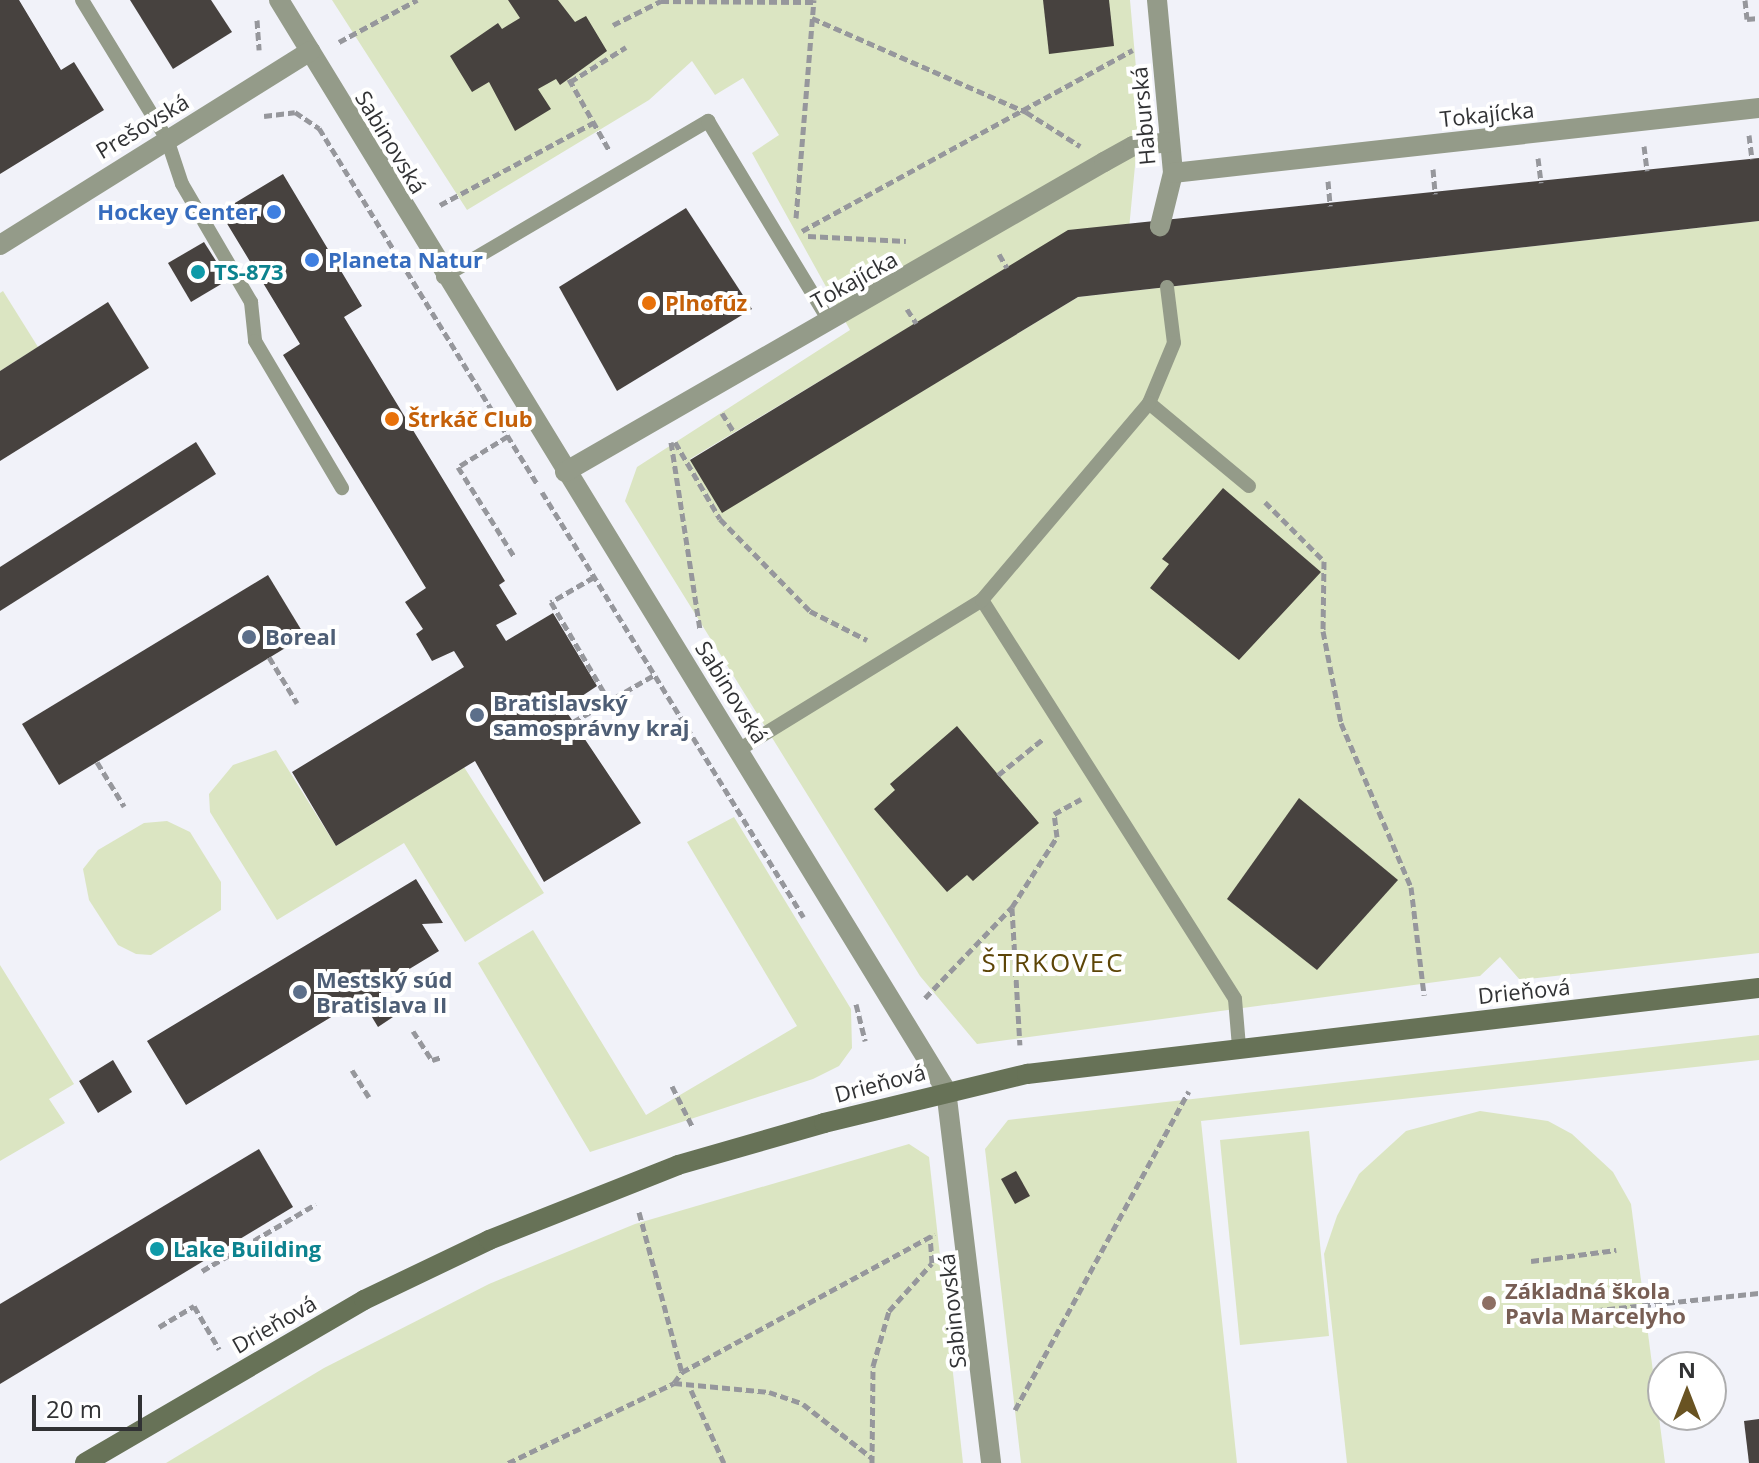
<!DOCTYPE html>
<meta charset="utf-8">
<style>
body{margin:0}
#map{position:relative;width:1759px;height:1463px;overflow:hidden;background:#f1f2f9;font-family:"Open Sans",sans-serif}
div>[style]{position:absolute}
.green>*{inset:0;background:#dbe5c2}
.building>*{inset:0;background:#47423f}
.path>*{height:5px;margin-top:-2.5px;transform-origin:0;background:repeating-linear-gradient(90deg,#96979c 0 8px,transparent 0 12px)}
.lane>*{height:14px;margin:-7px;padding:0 7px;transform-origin:7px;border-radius:7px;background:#949b89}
.street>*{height:20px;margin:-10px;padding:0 10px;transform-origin:10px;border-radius:10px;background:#949b89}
.secondary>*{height:20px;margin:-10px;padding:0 10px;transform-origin:10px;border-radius:10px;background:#677257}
.dots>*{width:22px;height:22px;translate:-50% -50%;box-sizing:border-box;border:4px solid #fff;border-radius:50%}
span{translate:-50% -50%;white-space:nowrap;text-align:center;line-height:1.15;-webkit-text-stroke:8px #fff;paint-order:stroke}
.street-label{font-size:22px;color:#313234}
.shop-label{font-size:22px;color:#366cbe;font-weight:700}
.right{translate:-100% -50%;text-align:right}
.left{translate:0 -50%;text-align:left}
.culture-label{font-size:22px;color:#0d838f;font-weight:700}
.food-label{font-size:22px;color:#c56008;font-weight:700}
.service-label{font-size:22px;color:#4e5e75;font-weight:700}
.education-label{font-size:22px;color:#785e54;font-weight:700}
.quarter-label{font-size:26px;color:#5d4507;letter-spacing:2px}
.north{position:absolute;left:1647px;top:1351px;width:80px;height:80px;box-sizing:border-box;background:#fff;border:2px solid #adadae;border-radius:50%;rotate:0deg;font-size:22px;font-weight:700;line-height:32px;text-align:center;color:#313234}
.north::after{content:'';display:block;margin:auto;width:28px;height:36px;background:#695322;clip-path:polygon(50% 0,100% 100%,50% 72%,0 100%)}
.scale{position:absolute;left:32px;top:1395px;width:110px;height:36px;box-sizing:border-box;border:4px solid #313234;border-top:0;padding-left:10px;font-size:24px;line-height:28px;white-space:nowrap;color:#313234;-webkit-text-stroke:6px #fff;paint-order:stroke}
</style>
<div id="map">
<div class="green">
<i style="clip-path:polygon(332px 0,1130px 0,1140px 113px,1129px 229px,916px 323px,690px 459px,722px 512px,1078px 297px,1759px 221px,1759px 953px,1520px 980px,1500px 957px,1480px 976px,977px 1044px,920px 976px,625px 501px,637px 467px,850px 330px,752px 153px,779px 135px,743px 78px,715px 95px,692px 61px,649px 100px,467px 210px)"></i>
<i style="clip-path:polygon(3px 291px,38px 347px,0 371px,0 293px)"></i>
<i style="clip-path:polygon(276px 750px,336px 846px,464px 767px,544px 893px,465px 942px,404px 843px,277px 920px,210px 812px,209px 794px,233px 765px)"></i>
<i style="clip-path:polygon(734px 817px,851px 1009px,852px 1048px,839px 1066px,813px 1079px,590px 1152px,478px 963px,533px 930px,646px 1115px,797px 1026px,687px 842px)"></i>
<i style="clip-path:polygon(167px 821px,190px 832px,221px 882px,221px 910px,151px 955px,136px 954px,118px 945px,89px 900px,83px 869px,98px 850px,144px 823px)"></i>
<i style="clip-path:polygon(0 965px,74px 1084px,49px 1099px,65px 1123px,0 1161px)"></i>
<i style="clip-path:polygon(1759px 1035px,1759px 1060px,1201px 1121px,1237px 1463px,1021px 1463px,985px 1149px,1008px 1120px)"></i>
<i style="clip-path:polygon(1480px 1111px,1548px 1121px,1572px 1134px,1613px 1172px,1631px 1204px,1665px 1463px,1347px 1463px,1324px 1254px,1337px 1216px,1359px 1174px,1406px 1131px)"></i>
<i style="clip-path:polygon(1309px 1131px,1329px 1336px,1240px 1345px,1220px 1140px)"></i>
<i style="clip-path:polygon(909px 1144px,929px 1157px,963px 1463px,166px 1463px,324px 1368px,489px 1284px,635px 1224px)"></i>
</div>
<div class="building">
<i style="clip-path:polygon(0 0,19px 0,61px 70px,74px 62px,104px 110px,0 174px)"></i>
<i style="clip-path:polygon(130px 0,211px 0,232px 32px,173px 69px)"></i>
<i style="clip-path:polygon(508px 0,558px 0,575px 22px,586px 16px,607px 51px,560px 85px,556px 79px,538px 89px,551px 109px,515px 131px,489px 82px,472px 92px,450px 56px,498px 23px,502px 29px,520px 18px)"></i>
<i style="clip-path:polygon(1043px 0,1109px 0,1114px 46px,1049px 54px)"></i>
<i style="clip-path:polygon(1759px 158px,1759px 221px,1078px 297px,722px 513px,690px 460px,1068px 230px)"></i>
<i style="clip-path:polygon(283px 174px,362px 306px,344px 317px,505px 581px,499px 585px,517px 614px,496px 625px,506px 641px,553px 613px,597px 686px,564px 708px,641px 823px,544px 882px,475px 761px,336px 846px,292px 772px,464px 667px,454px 651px,432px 661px,416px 634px,423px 629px,405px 602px,426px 588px,283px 355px,300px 344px,220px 212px)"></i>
<i style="clip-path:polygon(686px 208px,752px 309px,617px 391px,559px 287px)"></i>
<i style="clip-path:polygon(204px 242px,228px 280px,191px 302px,168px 263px)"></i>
<i style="clip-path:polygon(108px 302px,149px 368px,0 461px,0 371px)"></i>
<i style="clip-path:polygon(196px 442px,216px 474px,0 611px,0 567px)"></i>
<i style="clip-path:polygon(1223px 488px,1321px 572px,1239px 660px,1150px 588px,1169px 564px,1162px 559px)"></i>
<i style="clip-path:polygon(268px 575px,305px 636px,59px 785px,22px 724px)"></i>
<i style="clip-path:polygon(957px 726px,1039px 823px,973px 881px,967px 875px,947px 892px,874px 809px,895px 790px,890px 784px)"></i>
<i style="clip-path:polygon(1299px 798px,1398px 880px,1317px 970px,1227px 899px)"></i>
<i style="clip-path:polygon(416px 879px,443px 923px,422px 924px,439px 951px,378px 988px,396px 1015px,378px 1027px,361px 999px,186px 1105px,147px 1041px)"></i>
<i style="clip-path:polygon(113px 1060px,132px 1092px,98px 1113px,79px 1081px)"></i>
<i style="clip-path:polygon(259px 1149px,293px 1207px,0 1384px,0 1304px)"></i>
<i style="clip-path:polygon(1016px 1171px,1030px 1196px,1015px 1204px,1001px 1179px)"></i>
<i style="clip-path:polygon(1759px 1419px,1759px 1463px,1749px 1463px,1744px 1421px)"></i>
</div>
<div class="path">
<i style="left:1745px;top:0;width:19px;rotate:84deg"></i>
<i style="left:1747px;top:19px;width:12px;rotate:-5deg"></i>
<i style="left:812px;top:18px;width:234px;rotate:23.7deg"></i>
<i style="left:1026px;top:112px;width:64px;rotate:32.2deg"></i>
<i style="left:257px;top:20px;width:30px;rotate:86deg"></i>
<i style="left:613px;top:25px;width:54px;rotate:-26.6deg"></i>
<i style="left:661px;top:1px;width:152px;rotate:0.4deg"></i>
<i style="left:339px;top:42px;width:89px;rotate:-28.3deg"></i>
<i style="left:569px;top:79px;width:81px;rotate:60.6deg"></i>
<i style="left:570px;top:82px;width:66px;rotate:-32deg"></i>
<i style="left:264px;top:116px;width:31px;rotate:-7deg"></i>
<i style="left:295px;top:112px;width:29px;rotate:34deg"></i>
<i style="left:319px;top:128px;width:417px;rotate:58.5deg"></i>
<i style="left:1749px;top:135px;width:24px;rotate:83deg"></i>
<i style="left:1644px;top:146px;width:25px;rotate:83deg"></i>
<i style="left:1538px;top:158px;width:25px;rotate:83deg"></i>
<i style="left:1433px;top:169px;width:25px;rotate:85deg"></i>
<i style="left:1328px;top:181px;width:25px;rotate:85deg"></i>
<i style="left:440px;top:205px;width:174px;rotate:-28.2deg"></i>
<i style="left:796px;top:218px;width:219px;rotate:-85.3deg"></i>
<i style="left:802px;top:231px;width:377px;rotate:-28.7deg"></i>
<i style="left:808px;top:236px;width:98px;rotate:2.9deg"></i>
<i style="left:999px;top:254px;width:16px;rotate:60deg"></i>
<i style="left:907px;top:309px;width:17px;rotate:57deg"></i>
<i style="left:722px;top:413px;width:22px;rotate:58deg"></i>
<i style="left:508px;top:436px;width:59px;rotate:148.2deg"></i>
<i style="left:458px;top:467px;width:107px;rotate:57.9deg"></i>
<i style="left:671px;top:442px;width:190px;rotate:81.2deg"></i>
<i style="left:675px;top:442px;width:89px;rotate:59.7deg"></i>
<i style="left:720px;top:519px;width:129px;rotate:45.6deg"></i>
<i style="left:810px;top:611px;width:64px;rotate:27deg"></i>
<i style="left:542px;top:492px;width:499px;rotate:58.4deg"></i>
<i style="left:1265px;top:502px;width:83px;rotate:45deg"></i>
<i style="left:1324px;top:561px;width:70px;rotate:90.8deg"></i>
<i style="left:1323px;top:631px;width:94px;rotate:78.9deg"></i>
<i style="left:1341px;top:723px;width:178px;rotate:66.9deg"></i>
<i style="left:1411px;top:887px;width:109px;rotate:83.1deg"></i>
<i style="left:594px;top:577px;width:50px;rotate:149.8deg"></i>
<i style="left:551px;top:602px;width:115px;rotate:59.6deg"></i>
<i style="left:269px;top:657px;width:54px;rotate:58.7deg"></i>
<i style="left:573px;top:722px;width:94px;rotate:-30.1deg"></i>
<i style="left:97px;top:762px;width:52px;rotate:58.5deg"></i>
<i style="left:998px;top:775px;width:58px;rotate:-38.7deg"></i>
<i style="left:1012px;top:908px;width:137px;rotate:86.7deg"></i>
<i style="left:925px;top:998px;width:126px;rotate:-46.3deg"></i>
<i style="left:1012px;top:907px;width:83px;rotate:-57.3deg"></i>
<i style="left:1057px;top:837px;width:23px;rotate:-97deg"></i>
<i style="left:1054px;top:814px;width:31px;rotate:-29deg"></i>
<i style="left:856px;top:1004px;width:38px;rotate:76deg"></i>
<i style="left:413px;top:1031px;width:35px;rotate:57deg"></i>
<i style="left:432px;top:1060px;width:10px;rotate:-17deg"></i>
<i style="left:352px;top:1070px;width:32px;rotate:58deg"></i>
<i style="left:672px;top:1086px;width:45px;rotate:63.4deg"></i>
<i style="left:639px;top:1212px;width:166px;rotate:75deg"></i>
<i style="left:1531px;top:1261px;width:86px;rotate:-7.4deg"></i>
<i style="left:202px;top:1271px;width:132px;rotate:-30.4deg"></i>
<i style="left:1571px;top:1313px;width:189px;rotate:-6.1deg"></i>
<i style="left:159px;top:1327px;width:41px;rotate:-31deg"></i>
<i style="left:194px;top:1306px;width:50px;rotate:59.8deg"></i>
<i style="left:674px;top:1383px;width:95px;rotate:5.4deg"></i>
<i style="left:769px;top:1392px;width:36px;rotate:19deg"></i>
<i style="left:803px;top:1404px;width:88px;rotate:38deg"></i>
<i style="left:691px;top:1390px;width:80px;rotate:65.7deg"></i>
<i style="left:1015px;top:1410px;width:363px;rotate:-61.4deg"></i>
<i style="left:508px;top:1463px;width:184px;rotate:-25.7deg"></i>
<i style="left:674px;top:1383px;width:14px;rotate:-54deg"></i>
<i style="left:682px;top:1372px;width:288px;rotate:-28.6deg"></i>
<i style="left:872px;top:1463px;width:97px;rotate:-89.4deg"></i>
<i style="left:873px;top:1366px;width:57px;rotate:-73.8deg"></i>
<i style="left:889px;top:1311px;width:64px;rotate:-48.1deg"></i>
<i style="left:932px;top:1263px;width:28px;rotate:-94deg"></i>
</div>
<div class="lane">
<i style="left:82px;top:0;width:163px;rotate:58.6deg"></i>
<i style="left:167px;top:139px;width:47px;rotate:71.6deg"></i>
<i style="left:182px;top:184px;width:137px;rotate:59.7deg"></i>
<i style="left:251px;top:302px;width:39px;rotate:84deg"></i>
<i style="left:255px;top:341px;width:171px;rotate:59.4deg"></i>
<i style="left:443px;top:277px;width:308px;rotate:-30.5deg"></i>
<i style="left:708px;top:121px;width:234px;rotate:58.8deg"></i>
<i style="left:1167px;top:287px;width:56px;rotate:82.9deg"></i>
<i style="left:1174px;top:343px;width:65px;rotate:112.6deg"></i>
<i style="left:1149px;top:403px;width:130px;rotate:39.7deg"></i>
<i style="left:982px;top:600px;width:472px;rotate:57.6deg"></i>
<i style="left:1235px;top:999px;width:48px;rotate:85.2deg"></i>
<i style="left:740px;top:749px;width:284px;rotate:-31.6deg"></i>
<i style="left:982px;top:600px;width:258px;rotate:-49.7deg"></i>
</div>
<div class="street">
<i style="left:279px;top:0;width:1278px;rotate:58.54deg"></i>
<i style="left:946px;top:1090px;width:376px;rotate:83.1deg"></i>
<i style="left:1157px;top:0;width:174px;rotate:84.7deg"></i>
<i style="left:1173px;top:173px;width:55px;rotate:103.8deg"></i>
<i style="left:1173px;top:173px;width:590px;rotate:-6.33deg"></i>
<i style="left:0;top:245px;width:366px;rotate:-32deg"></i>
<i style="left:565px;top:472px;width:622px;rotate:-29.9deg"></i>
<i style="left:1104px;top:162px;width:33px;rotate:-29deg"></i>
<i style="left:1133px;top:146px;width:37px;rotate:-6deg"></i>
</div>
<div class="secondary">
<i style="left:85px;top:1463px;width:323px;rotate:-30.3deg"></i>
<i style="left:364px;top:1300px;width:139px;rotate:-25.6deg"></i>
<i style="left:489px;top:1240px;width:203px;rotate:-21.6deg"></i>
<i style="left:678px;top:1165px;width:152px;rotate:-16deg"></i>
<i style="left:824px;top:1123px;width:209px;rotate:-13.6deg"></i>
<i style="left:1027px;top:1074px;width:737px;rotate:-6.7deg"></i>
</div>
<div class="dots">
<i style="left:274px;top:212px;background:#3f7fe0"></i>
<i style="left:312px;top:260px;background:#3f7fe0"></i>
<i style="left:198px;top:272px;background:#0f9aa8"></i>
<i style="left:649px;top:303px;background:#e8710a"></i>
<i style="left:392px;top:419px;background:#e8710a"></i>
<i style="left:249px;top:637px;background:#5c6f8a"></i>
<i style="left:477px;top:715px;background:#5c6f8a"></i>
<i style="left:300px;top:992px;background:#5c6f8a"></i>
<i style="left:157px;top:1249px;background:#0f9aa8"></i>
<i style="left:1489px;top:1303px;background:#8d6e63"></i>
</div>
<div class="street-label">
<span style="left:1487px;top:114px;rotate:-6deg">Tokajícka</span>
<span style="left:1143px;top:116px;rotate:-95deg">Haburská</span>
<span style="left:142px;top:126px;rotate:-31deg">Prešovská</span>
<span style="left:391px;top:142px;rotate:59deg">Sabinovská</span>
<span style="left:854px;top:280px;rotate:-29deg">Tokajícka</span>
<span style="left:732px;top:692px;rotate:58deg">Sabinovská</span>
<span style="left:1524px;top:991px;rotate:-6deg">Drieňová</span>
<span style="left:880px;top:1083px;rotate:-15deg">Drieňová</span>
<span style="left:952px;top:1311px;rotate:-96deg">Sabinovská</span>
<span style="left:274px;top:1324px;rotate:-30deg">Drieňová</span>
</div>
<div class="shop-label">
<span class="right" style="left:258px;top:212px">Hockey Center</span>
<span class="left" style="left:328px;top:260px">Planeta Natur</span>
</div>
<div class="culture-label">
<span class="left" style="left:214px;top:272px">TS-873</span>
<span class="left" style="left:173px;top:1249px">Lake Building</span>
</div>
<div class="food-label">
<span class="left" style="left:665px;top:303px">Plnofúz</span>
<span class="left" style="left:408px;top:419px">Štrkáč Club</span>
</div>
<div class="service-label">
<span class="left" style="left:265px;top:637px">Boreal</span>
<span class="left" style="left:493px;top:715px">Bratislavský<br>samosprávny kraj</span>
<span class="left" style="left:316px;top:992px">Mestský súd<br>Bratislava II</span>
</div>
<div class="education-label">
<span class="left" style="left:1505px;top:1303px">Základná škola<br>Pavla Marcelyho</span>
</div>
<div class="quarter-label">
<span style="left:1053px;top:963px">ŠTRKOVEC</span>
</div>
<div class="north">N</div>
<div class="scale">20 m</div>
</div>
